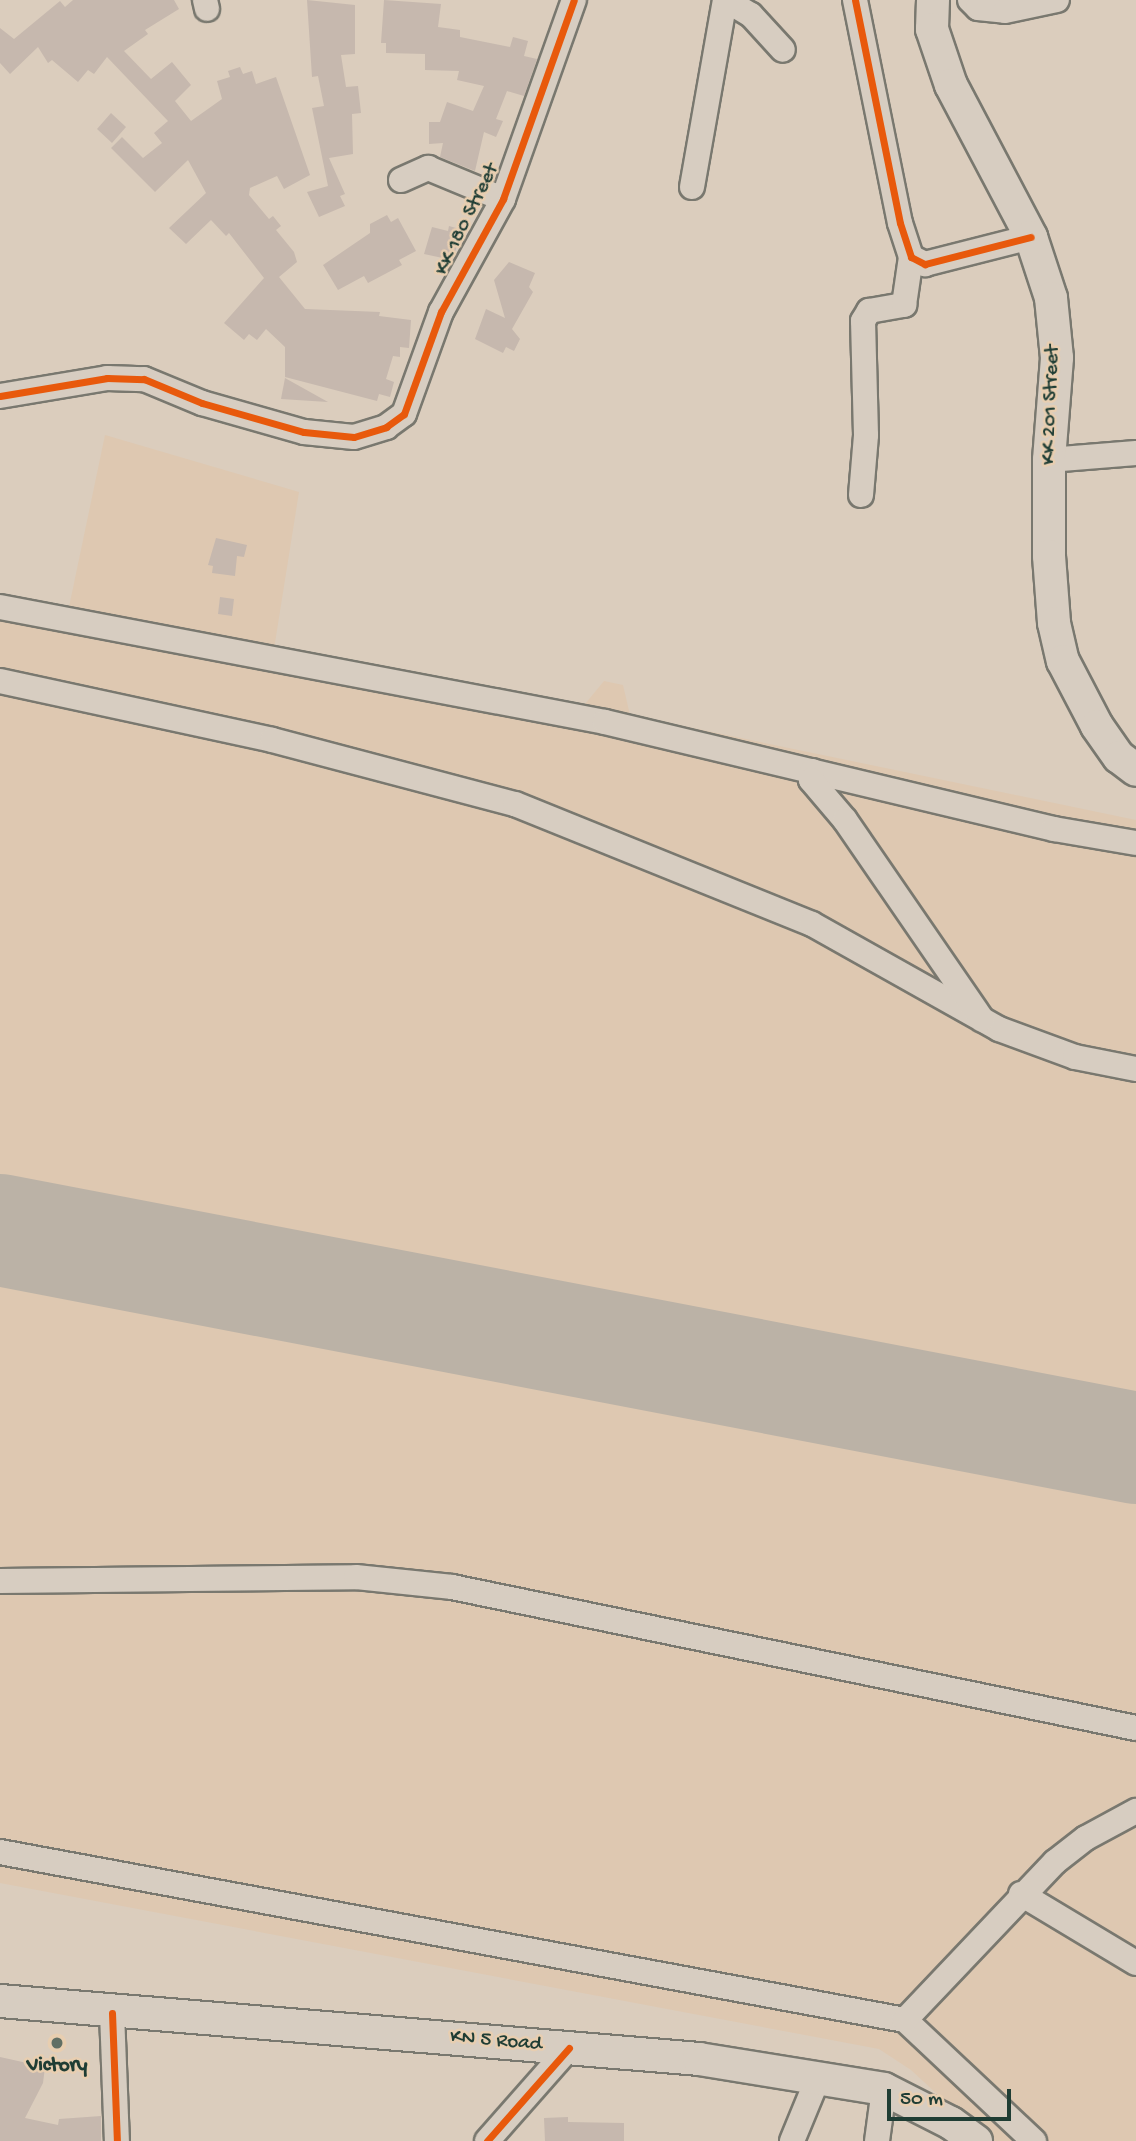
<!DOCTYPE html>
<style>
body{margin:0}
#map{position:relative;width:1136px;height:2141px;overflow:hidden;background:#dbcdbd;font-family:"Gochi Hand",sans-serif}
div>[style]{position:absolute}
.built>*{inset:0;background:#dec8b1}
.runway>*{height:112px;margin:-56px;padding:0 56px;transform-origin:56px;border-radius:56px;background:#bbb2a6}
.building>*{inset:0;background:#c6b8ae}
.roads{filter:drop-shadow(2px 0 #79786f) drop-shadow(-2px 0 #79786f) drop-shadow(0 2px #79786f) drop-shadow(0 -2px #79786f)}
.minor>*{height:24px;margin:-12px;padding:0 12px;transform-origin:12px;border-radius:12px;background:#d7cdc1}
.major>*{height:32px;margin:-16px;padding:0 16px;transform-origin:16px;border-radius:16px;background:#d7cdc1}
.cycleway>*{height:7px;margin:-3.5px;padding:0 3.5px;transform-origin:3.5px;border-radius:3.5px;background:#e8590c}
.dots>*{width:19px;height:19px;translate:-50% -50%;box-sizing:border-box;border:4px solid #e8ceb0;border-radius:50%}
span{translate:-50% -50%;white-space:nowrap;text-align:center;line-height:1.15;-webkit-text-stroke:5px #e8ceb0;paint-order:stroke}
.street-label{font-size:21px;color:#1f3d34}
.poi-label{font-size:21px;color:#1f3d34;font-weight:700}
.scale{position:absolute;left:887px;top:2089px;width:124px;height:32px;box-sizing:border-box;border:4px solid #1f3d34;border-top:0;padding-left:9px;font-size:21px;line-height:24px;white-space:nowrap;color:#1f3d34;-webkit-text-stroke:5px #e8ceb0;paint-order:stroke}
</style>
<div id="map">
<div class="built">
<i style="clip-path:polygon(105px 435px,299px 492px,274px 649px,585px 704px,604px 681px,623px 685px,630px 715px,1136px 820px,1136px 2141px,988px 2141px,911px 2070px,879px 2049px,0 1883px,0 595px,69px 607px)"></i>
</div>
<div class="runway">
<i style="left:0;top:1230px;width:1157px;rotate:10.86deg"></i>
</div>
<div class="building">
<i style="clip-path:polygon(73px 0,174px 0,179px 9px,145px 30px,148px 34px,124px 51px,151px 79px,172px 62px,191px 85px,175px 101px,191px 121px,222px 99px,217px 81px,230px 77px,228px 71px,240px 67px,243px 74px,252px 71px,256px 84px,276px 77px,310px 175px,284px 189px,277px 176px,250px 188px,249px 195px,269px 219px,273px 216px,281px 226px,276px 230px,294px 252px,297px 262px,279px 277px,305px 309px,380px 312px,379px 316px,411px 320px,409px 348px,400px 347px,400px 357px,393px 356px,386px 379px,394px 382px,390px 397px,379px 394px,377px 401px,285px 377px,285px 347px,266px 329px,257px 340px,249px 334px,244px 340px,224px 323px,264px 278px,229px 233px,226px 236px,211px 220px,186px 244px,169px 228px,206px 193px,188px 160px,155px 192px,111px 148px,122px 137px,143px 158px,162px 143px,154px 133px,168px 121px,107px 57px,94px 74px,88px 70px,78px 82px,52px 60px,48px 63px,38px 47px,10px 74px,0 63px,0 28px,14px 39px,60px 1px,65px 7px)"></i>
<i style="clip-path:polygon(307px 0,355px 5px,355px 54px,341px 55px,346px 87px,358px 86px,361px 113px,352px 114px,353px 154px,329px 158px,345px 194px,340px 196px,345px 206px,319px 217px,307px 192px,328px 186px,312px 108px,324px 106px,318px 76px,312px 77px)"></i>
<i style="clip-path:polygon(384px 0,441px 4px,438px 27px,460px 30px,460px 37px,510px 47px,513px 37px,528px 41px,524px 56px,537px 59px,524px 96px,507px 91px,496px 119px,503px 121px,496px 137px,484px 132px,475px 171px,440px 157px,443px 143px,429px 144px,429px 122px,440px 122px,447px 102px,473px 111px,484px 86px,457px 80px,459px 71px,425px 70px,425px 54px,386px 53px,386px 43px,381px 43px)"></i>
<i style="clip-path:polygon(111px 113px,126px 127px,112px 143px,97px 129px)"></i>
<i style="clip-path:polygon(387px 215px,391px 222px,398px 218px,416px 251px,399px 260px,402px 265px,368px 283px,364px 276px,338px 290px,323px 265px,370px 233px,370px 224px)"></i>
<i style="clip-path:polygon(449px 226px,463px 230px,452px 260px,424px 254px,432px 227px,448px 231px)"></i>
<i style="clip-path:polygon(509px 262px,535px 273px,529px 287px,533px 292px,512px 329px,520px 339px,514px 351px,506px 347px,503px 353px,475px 339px,486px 309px,505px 318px,494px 280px)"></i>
<i style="clip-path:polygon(285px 378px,328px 402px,281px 399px)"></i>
<i style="clip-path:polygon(216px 538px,247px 545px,244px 557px,237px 556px,235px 576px,212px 573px,213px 566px,208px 565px)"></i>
<i style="clip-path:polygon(220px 597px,234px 599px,232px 616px,218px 614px)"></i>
<i style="clip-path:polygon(0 2057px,45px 2067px,43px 2083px,25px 2118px,58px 2125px,59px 2119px,101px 2116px,101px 2141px,0 2141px)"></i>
<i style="clip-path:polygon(568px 2117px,568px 2122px,624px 2123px,624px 2141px,545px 2141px,544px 2118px)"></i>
</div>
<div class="roads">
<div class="minor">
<i style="left:205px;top:0;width:9px;rotate:77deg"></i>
<i style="left:726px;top:0;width:29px;rotate:31deg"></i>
<i style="left:751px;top:15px;width:47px;rotate:47.6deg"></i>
<i style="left:855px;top:0;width:227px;rotate:78.6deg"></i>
<i style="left:900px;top:223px;width:36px;rotate:72deg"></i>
<i style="left:911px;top:257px;width:16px;rotate:27deg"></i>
<i style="left:925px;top:264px;width:109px;rotate:-14.3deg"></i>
<i style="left:970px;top:0;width:11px;rotate:45deg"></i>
<i style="left:978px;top:8px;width:27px;rotate:6deg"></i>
<i style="left:1005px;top:11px;width:53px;rotate:-11.9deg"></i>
<i style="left:401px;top:180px;width:30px;rotate:-24deg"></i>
<i style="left:428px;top:168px;width:81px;rotate:22.5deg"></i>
<i style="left:692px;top:187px;width:190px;rotate:-80deg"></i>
<i style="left:0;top:396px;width:109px;rotate:-9.5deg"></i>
<i style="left:107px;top:378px;width:37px;rotate:2deg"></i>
<i style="left:144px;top:379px;width:63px;rotate:22.5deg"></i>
<i style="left:202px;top:403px;width:106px;rotate:15.9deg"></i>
<i style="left:304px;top:432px;width:50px;rotate:5.7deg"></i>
<i style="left:354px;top:437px;width:34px;rotate:-17deg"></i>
<i style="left:386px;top:427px;width:22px;rotate:-36deg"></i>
<i style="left:404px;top:414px;width:109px;rotate:-70.1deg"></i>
<i style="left:441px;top:312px;width:129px;rotate:-61.2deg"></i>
<i style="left:503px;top:199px;width:211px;rotate:-70.4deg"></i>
<i style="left:1049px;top:460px;width:87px;rotate:-4.6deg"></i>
<i style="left:861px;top:495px;width:60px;rotate:-85.2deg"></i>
<i style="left:866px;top:435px;width:114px;rotate:-91.5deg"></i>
<i style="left:863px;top:321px;width:12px;rotate:-59deg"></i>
<i style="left:869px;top:311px;width:36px;rotate:-10deg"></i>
<i style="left:904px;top:305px;width:49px;rotate:-81.7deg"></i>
<i style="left:0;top:607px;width:616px;rotate:10.76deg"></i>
<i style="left:605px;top:722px;width:462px;rotate:13.4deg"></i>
<i style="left:1054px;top:829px;width:83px;rotate:9.7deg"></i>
<i style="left:0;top:681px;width:278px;rotate:12.2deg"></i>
<i style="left:272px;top:740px;width:251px;rotate:14.8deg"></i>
<i style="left:515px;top:804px;width:320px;rotate:22deg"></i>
<i style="left:812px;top:924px;width:214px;rotate:29.3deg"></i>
<i style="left:999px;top:1029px;width:81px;rotate:20.2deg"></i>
<i style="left:1075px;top:1057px;width:62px;rotate:11.1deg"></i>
<i style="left:812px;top:771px;width:9px;rotate:96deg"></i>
<i style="left:811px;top:780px;width:52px;rotate:49.6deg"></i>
<i style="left:845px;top:820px;width:242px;rotate:55.5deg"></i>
<i style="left:0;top:1581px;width:356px;rotate:-0.6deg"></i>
<i style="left:356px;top:1577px;width:97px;rotate:5.9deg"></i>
<i style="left:452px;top:1587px;width:698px;rotate:11.65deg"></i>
<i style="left:0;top:1852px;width:920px;rotate:10.52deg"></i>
<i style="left:905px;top:2020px;width:177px;rotate:43.2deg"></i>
<i style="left:1021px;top:1894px;width:134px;rotate:31deg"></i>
<i style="left:112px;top:2013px;width:128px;rotate:87.8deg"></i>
<i style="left:905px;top:2020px;width:218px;rotate:-46.5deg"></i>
<i style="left:1055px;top:1862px;width:39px;rotate:-38deg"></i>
<i style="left:1086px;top:1838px;width:57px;rotate:-28.4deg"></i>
<i style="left:487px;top:2141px;width:124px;rotate:-48.6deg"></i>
<i style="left:792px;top:2141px;width:68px;rotate:-67.6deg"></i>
<i style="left:877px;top:2141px;width:52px;rotate:-82.3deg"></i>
</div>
<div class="major">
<i style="left:933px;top:0;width:29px;rotate:92deg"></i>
<i style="left:932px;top:29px;width:59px;rotate:71.3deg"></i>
<i style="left:951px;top:85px;width:172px;rotate:62.2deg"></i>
<i style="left:1031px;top:237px;width:64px;rotate:71.8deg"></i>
<i style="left:1051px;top:298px;width:60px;rotate:84.3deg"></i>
<i style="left:1057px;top:358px;width:102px;rotate:94.5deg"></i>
<i style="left:1049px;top:460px;width:96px;rotate:90deg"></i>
<i style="left:1049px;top:556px;width:67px;rotate:85.7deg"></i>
<i style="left:1054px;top:623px;width:39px;rotate:77deg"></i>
<i style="left:1063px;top:661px;width:73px;rotate:62.4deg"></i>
<i style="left:1097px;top:726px;width:38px;rotate:55deg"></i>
<i style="left:1119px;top:757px;width:21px;rotate:37deg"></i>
<i style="left:0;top:2001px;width:701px;rotate:4.74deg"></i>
<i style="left:699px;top:2059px;width:187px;rotate:9.2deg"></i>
<i style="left:884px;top:2089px;width:75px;rotate:26.9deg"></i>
<i style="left:951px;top:2123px;width:31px;rotate:36deg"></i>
</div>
</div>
<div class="cycleway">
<i style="left:855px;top:0;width:227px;rotate:78.6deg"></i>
<i style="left:900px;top:223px;width:36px;rotate:72deg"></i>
<i style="left:911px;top:257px;width:16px;rotate:27deg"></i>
<i style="left:925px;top:264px;width:109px;rotate:-14.3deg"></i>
<i style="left:0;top:396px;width:109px;rotate:-9.5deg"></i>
<i style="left:107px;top:378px;width:37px;rotate:2deg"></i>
<i style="left:144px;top:379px;width:63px;rotate:22.5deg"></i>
<i style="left:202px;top:403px;width:106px;rotate:15.9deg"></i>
<i style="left:304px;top:432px;width:50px;rotate:5.7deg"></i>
<i style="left:354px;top:437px;width:34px;rotate:-17deg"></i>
<i style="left:386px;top:427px;width:22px;rotate:-36deg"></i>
<i style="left:404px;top:414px;width:109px;rotate:-70.1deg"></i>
<i style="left:441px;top:312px;width:129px;rotate:-61.2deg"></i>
<i style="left:503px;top:199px;width:211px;rotate:-70.4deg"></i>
<i style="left:112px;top:2013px;width:128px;rotate:87.8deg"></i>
<i style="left:487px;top:2141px;width:124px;rotate:-48.6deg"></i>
</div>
<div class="dots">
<i style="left:57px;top:2043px;background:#616f64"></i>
</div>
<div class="street-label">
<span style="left:468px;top:220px;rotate:-64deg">KK 180 Street</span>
<span style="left:1052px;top:405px;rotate:-88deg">KK 201 Street</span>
<span style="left:496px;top:2042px;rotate:5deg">KN 5 Road</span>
</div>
<div class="poi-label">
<span style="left:57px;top:2067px">Victory</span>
</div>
<div class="scale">50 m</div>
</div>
